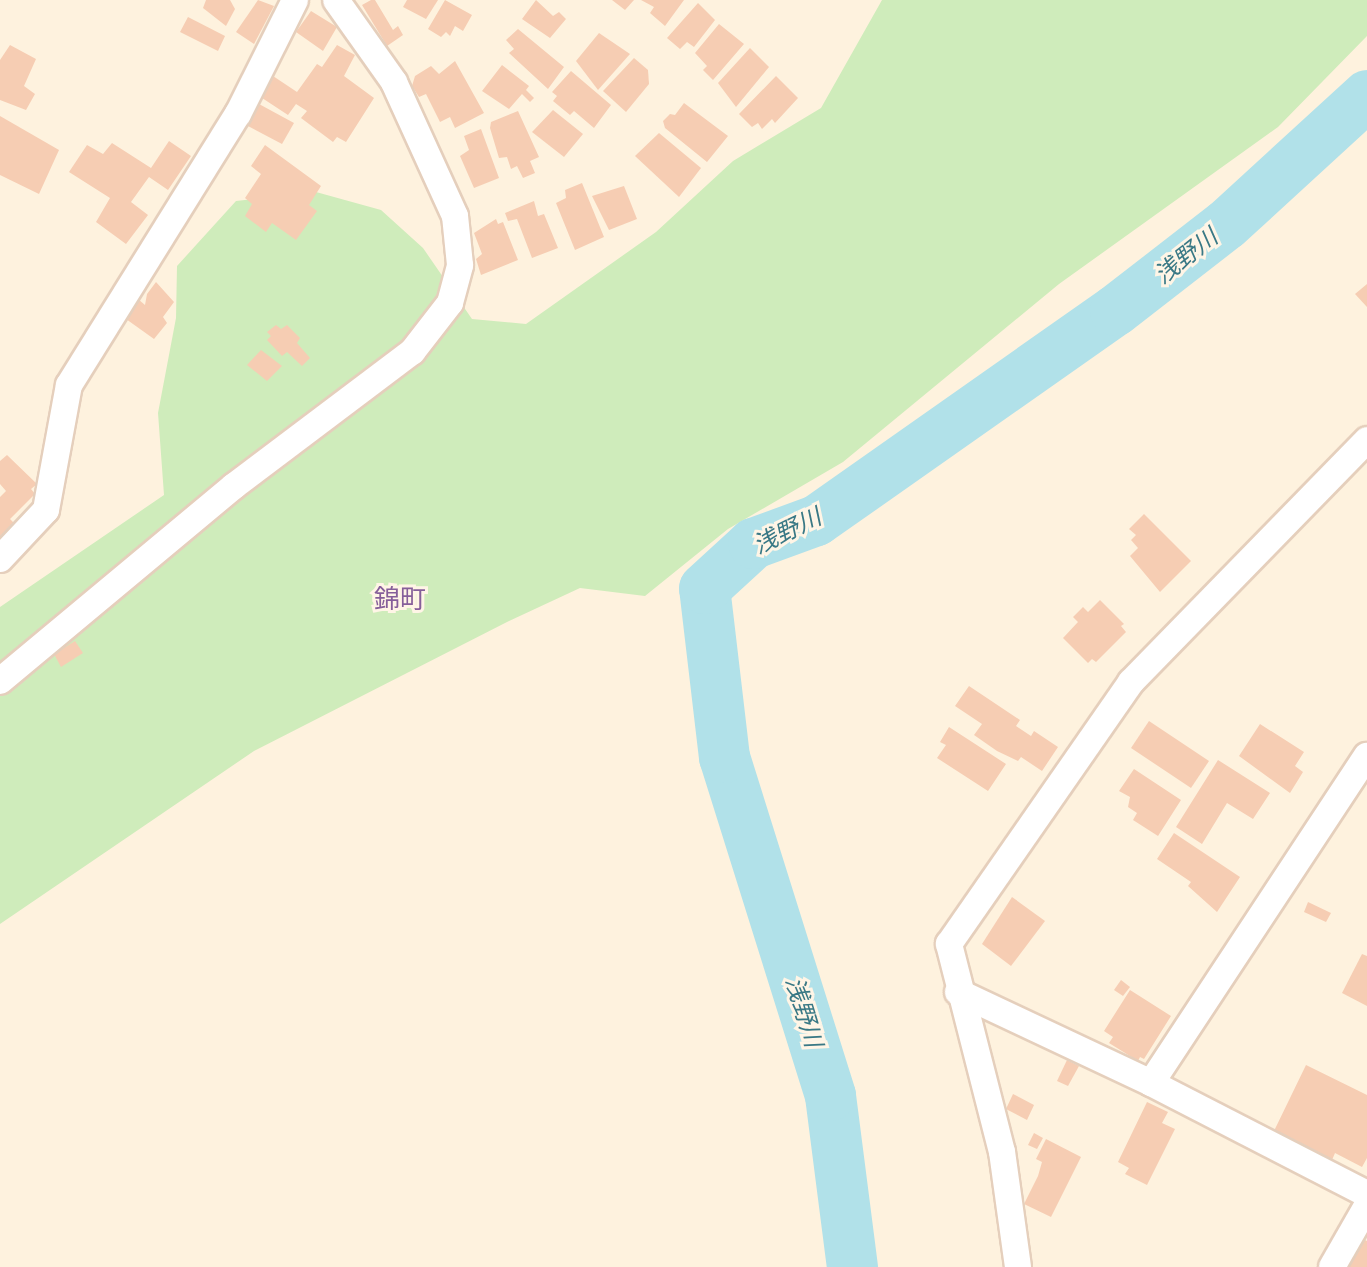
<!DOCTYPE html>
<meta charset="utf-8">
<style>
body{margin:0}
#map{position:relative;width:1367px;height:1267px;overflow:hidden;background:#fef2de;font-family:Figtree,"Noto Sans JP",sans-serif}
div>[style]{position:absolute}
.green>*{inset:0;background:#cfecbb}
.river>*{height:51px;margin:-25.5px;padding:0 25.5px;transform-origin:25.5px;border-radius:25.5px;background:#b1e1e9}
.building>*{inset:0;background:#f6cdb3}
.roads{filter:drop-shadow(2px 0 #e5cfbc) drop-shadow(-2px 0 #e5cfbc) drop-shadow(0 2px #e5cfbc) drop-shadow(0 -2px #e5cfbc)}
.minor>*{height:26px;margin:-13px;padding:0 13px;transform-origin:13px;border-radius:13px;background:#fff}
span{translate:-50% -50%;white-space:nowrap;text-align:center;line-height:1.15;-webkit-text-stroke:6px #fff5e6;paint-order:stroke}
.water-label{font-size:24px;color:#397885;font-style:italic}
.quarter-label{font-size:26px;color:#865f9a}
</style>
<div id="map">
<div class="green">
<i style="clip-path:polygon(882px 0,1367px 0,1367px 36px,1278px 127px,1059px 284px,843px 462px,728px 529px,645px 596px,580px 588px,507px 622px,254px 751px,0 924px,0 607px,164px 495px,158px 413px,176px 318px,177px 266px,236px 201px,316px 192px,381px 210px,423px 248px,472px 319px,526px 324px,656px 232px,733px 161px,821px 108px)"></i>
</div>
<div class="river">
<i style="left:852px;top:1267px;width:173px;rotate:-97.3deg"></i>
<i style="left:830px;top:1095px;width:354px;rotate:-107.4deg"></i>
<i style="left:724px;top:757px;width:170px;rotate:-96.7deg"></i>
<i style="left:704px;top:588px;width:67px;rotate:-42.6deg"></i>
<i style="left:753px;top:543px;width:67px;rotate:-20.1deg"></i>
<i style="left:816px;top:520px;width:365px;rotate:-35.1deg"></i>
<i style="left:1115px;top:310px;width:140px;rotate:-37.8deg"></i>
<i style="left:1226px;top:224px;width:191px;rotate:-42.5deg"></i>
</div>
<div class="building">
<i style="clip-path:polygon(206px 0,230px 0,235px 9px,226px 26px,203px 8px)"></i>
<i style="clip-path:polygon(258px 0,274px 6px,254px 44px,236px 32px)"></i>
<i style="clip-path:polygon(371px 0,375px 0,393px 30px,398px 26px,403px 35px,387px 46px,362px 5px)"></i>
<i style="clip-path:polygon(407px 0,438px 0,426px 19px,403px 7px)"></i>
<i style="clip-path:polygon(445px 0,472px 15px,463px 31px,455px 26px,450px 36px,446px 32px,441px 37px,428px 29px)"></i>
<i style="clip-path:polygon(536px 0,553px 16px,559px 12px,566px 19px,550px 38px,522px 19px)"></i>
<i style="clip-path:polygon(612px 0,634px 0,625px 10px)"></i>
<i style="clip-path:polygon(641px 0,684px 0,665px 26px,650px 13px,654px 7px)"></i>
<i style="clip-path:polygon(698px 3px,715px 20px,694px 47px,687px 42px,680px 49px,667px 38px)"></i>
<i style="clip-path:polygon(311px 11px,337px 27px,323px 51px,296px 32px)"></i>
<i style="clip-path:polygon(188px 17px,225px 36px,218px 51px,180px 32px)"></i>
<i style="clip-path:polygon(719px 24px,744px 44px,713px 80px,703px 70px,707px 66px,695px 53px)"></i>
<i style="clip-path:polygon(518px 29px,564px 67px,548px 89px,509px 53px,514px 49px,506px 40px)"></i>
<i style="clip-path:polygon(599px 33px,630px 54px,598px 90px,576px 61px)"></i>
<i style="clip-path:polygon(10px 45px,36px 59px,24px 86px,35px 94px,26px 110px,0 100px,0 60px)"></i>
<i style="clip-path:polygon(337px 45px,355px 55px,344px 76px,374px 98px,346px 142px,337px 137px,333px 142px,301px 118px,307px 111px,296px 104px,288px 115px,259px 96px,273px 76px,297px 92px,317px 64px,322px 67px)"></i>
<i style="clip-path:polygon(750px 48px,769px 67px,736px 107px,718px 83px)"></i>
<i style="clip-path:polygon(634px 58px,648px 70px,649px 84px,626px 112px,603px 91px)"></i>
<i style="clip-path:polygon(455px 61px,484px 113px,455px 128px,450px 117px,440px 122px,426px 94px,419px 97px,412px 86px,415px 76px,431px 66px,439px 74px)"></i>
<i style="clip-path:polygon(502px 65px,529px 86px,526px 90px,534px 98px,530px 102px,522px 94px,509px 109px,482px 91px)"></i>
<i style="clip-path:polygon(571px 71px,611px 105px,594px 128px,574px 111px,570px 115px,553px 101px,557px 96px,552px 92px)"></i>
<i style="clip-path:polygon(776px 76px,798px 98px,775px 123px,772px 119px,762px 129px,758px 123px,752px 127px,739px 114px)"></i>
<i style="clip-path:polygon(684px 103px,728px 136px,707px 162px,665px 128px,663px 121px,670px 114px,675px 115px)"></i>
<i style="clip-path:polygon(259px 104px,294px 123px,282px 144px,248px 126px)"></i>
<i style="clip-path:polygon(553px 110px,583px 134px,564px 157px,532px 132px)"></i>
<i style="clip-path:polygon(518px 111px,539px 157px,530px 161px,535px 173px,523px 178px,517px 166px,511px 169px,507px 157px,499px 158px,490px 128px,491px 122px)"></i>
<i style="clip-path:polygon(0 116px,59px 150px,39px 194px,0 175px)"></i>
<i style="clip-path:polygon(481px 129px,499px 178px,474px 188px,460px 156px,469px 150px,464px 136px)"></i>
<i style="clip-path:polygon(659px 133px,701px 168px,679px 197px,635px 156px)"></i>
<i style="clip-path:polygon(169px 141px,191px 156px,168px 190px,149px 177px,131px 202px,148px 215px,126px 244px,96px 222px,110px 198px,69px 172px,87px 145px,103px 154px,112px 143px,151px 168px)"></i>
<i style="clip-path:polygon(265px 145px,321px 186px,309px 205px,317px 211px,296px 240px,272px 223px,266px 232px,245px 216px,252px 204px,245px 198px,261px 174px,251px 166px)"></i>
<i style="clip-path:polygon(582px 183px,604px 237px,575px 250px,556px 203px,566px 198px,565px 190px)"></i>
<i style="clip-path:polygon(624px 186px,637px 219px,609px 230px,592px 196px)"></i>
<i style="clip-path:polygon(534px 201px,538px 216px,544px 214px,558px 248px,532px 258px,517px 219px,508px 221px,505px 213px)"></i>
<i style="clip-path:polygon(496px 219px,498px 224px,503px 222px,518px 260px,481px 275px,476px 259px,482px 254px,474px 233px)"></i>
<i style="clip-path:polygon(156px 282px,174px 302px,163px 317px,167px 323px,154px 339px,126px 319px,138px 299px,145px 305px,147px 294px)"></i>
<i style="clip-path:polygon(1367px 284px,1367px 307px,1355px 294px)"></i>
<i style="clip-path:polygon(276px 325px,281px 329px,287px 325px,300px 338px,297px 343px,310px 358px,302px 366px,287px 352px,282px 356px,267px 340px,271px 336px,267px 332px)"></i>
<i style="clip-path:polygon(261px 350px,282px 366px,267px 381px,247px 365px)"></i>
<i style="clip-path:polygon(7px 455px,37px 484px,31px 489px,35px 494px,10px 519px,17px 526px,0 542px,0 497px,6px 491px,0 484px,0 461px)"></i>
<i style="clip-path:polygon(1144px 514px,1191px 561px,1160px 592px,1130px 556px,1138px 548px,1131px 540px,1136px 535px,1129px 529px)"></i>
<i style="clip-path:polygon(1100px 600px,1124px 624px,1121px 626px,1126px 632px,1096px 662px,1092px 659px,1088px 663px,1063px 638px,1078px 622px,1073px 617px,1083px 607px,1088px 612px)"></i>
<i style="clip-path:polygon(75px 641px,83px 653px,61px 667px,54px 654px)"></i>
<i style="clip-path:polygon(969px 686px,1020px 720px,1016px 726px,1031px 736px,1034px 731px,1058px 747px,1042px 771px,1021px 757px,1018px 761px,997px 751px,974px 735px,982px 724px,955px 706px)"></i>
<i style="clip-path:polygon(1149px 721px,1209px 761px,1191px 788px,1131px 748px)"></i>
<i style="clip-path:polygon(1260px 724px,1304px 752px,1295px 766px,1303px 772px,1290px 793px,1239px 756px)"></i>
<i style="clip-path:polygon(949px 727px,1006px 764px,988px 791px,937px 758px,946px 745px,940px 742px)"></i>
<i style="clip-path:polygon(1218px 760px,1270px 793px,1253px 819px,1227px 803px,1202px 844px,1176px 827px)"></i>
<i style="clip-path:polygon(1134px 769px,1181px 800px,1158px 836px,1133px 820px,1137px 813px,1128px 807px,1130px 797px,1119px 791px)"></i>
<i style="clip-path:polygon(1174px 833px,1240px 877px,1217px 912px,1188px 886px,1191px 882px,1157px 859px)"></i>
<i style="clip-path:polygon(1012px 897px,1045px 921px,1011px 966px,982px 944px)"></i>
<i style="clip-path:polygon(1308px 902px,1331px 913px,1326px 922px,1304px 912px)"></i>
<i style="clip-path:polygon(1362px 954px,1367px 956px,1367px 1006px,1342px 993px)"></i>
<i style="clip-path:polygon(1121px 980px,1130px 987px,1123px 996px,1114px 990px)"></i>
<i style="clip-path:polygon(1130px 990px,1171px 1016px,1144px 1059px,1140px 1057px,1138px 1061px,1109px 1043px,1113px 1037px,1104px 1031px)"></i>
<i style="clip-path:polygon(1067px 1060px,1079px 1066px,1068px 1086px,1057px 1081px)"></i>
<i style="clip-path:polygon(1306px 1065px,1367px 1095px,1367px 1158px,1362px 1167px,1335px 1153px,1332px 1160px,1274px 1131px)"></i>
<i style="clip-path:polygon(1013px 1094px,1034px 1105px,1027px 1120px,1006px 1109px)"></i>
<i style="clip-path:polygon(1147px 1102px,1168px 1112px,1162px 1123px,1175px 1129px,1147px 1185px,1125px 1174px,1129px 1168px,1118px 1162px)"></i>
<i style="clip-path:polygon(1034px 1133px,1043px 1138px,1037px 1149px,1028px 1145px)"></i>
<i style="clip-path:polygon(1046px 1139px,1081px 1157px,1051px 1217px,1024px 1204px,1038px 1176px,1042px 1162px,1036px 1159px)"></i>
<i style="clip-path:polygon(1363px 1239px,1367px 1241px,1367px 1267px,1349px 1267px)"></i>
</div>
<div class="roads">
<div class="minor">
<i style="left:0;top:559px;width:67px;rotate:-46.8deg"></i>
<i style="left:46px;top:510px;width:127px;rotate:-79.6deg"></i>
<i style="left:69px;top:385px;width:319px;rotate:-58.1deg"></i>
<i style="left:238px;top:114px;width:127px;rotate:-63.4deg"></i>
<i style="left:0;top:681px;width:305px;rotate:-39.8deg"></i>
<i style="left:234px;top:486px;width:223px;rotate:-37deg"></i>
<i style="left:412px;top:352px;width:62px;rotate:-52.2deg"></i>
<i style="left:450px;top:303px;width:39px;rotate:-75deg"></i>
<i style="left:460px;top:265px;width:49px;rotate:-95.8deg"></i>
<i style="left:455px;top:216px;width:147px;rotate:-114.5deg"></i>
<i style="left:394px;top:82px;width:100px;rotate:-125.3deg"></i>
<i style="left:958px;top:992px;width:213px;rotate:25.2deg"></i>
<i style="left:1151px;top:1083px;width:243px;rotate:27.2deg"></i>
<i style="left:1151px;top:1083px;width:392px;rotate:-56.6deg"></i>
<i style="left:1018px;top:1267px;width:116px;rotate:-97.9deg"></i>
<i style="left:1002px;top:1152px;width:215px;rotate:-104.3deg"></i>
<i style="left:949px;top:944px;width:319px;rotate:-55.2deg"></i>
<i style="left:1131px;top:682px;width:338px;rotate:-45.7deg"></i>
<i style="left:1332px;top:1267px;width:70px;rotate:-60.2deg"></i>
</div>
</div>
<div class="water-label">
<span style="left:1186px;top:256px;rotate:-38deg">浅野川</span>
<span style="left:787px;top:531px;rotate:-26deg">浅野川</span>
<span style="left:804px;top:1012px;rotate:73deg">浅野川</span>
</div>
<div class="quarter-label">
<span style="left:400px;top:600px">錦町</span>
</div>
</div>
